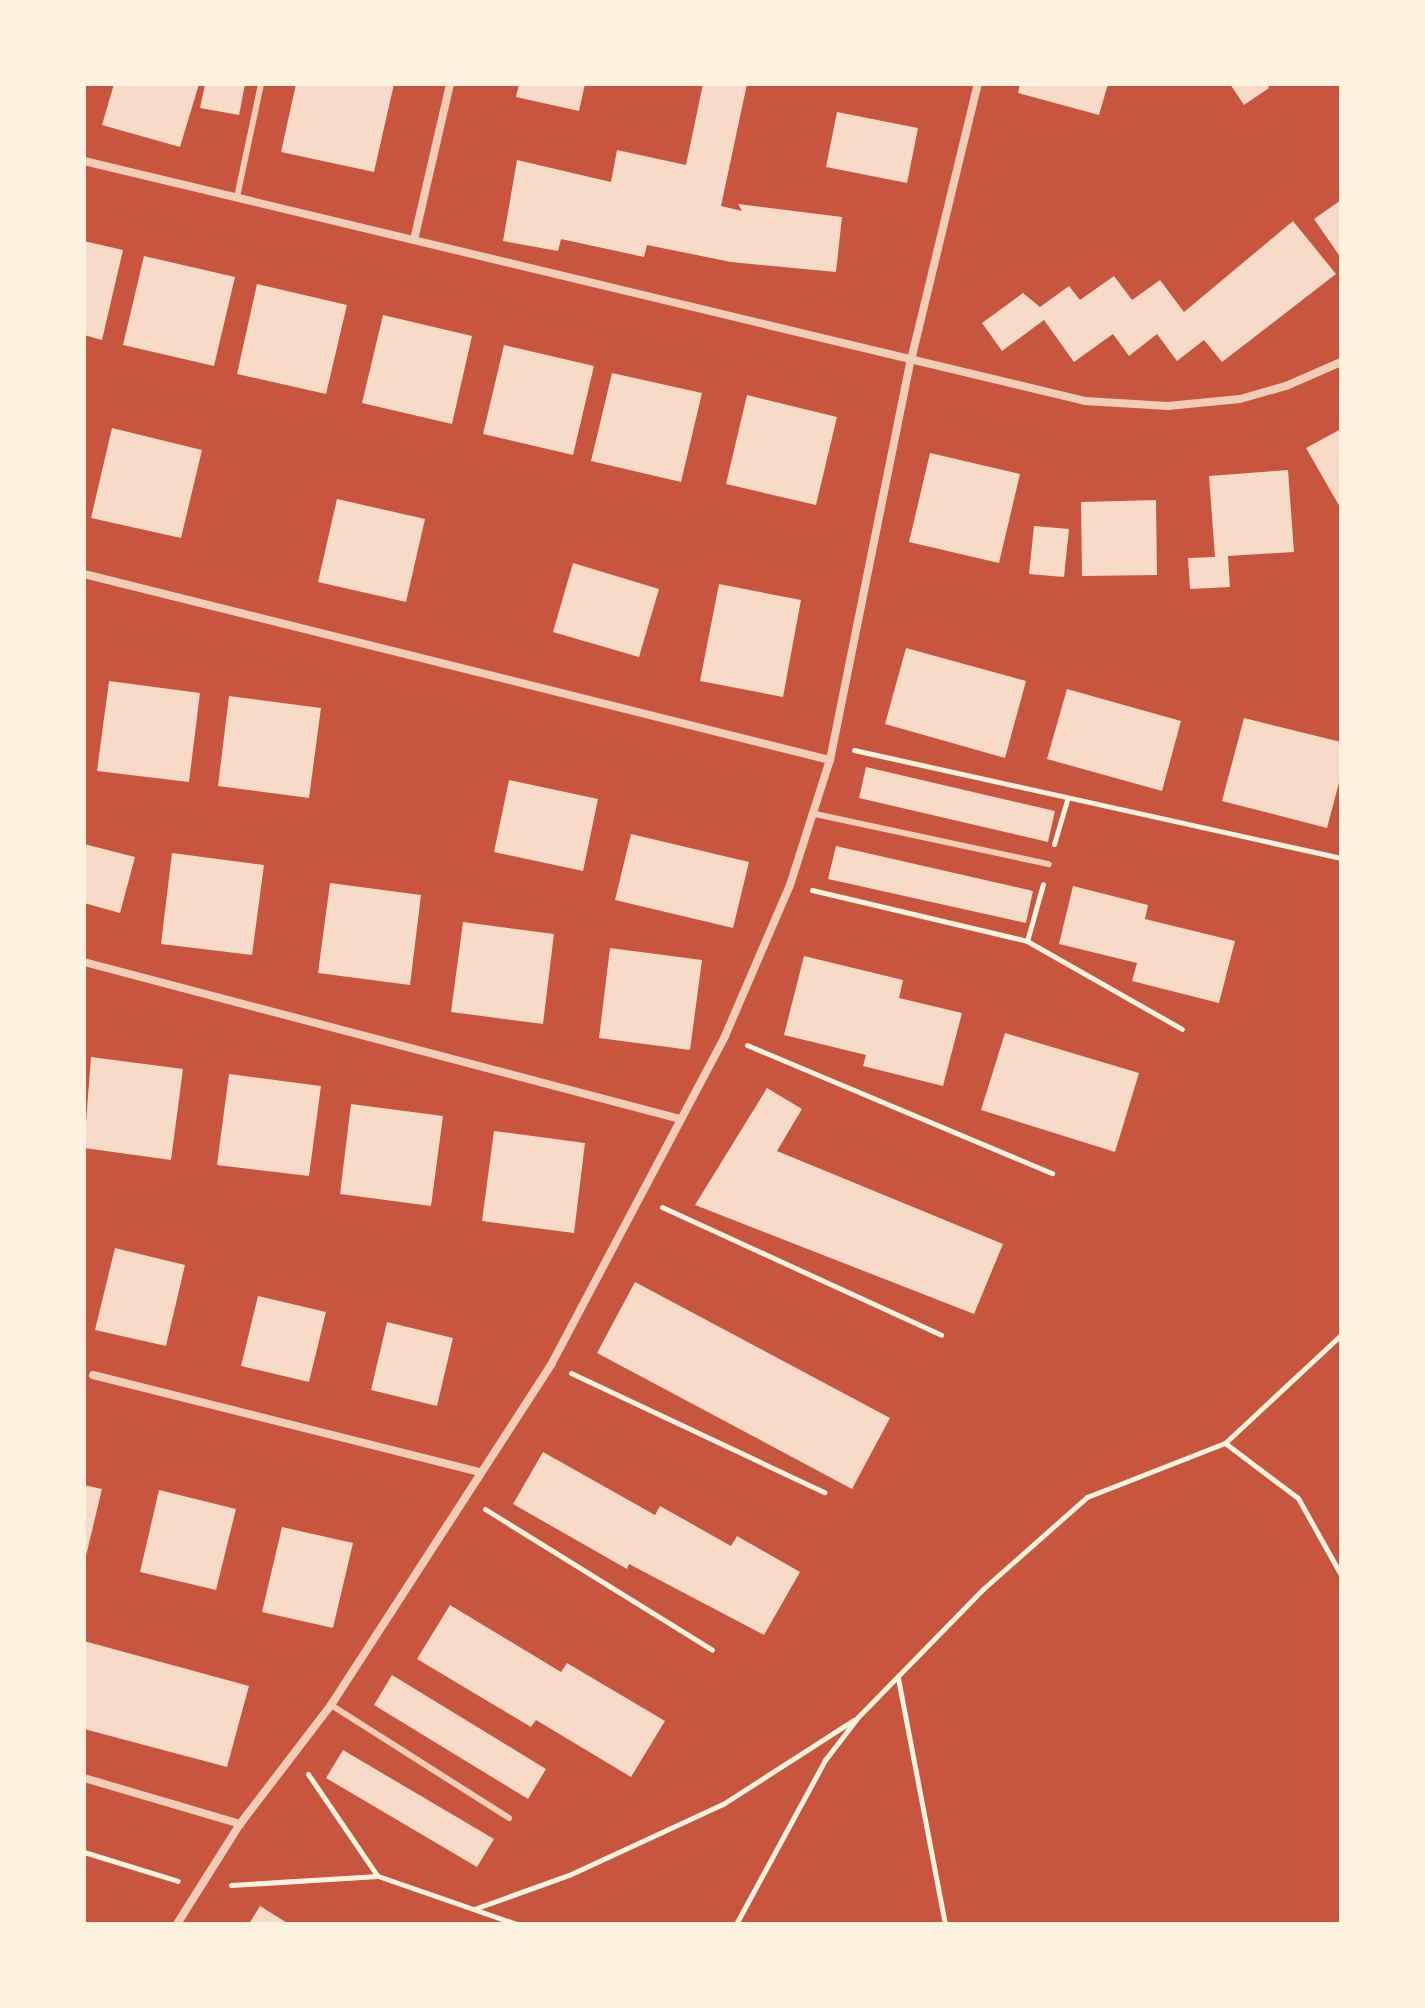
<!DOCTYPE html>
<style>
body{margin:0}
#map{position:relative;width:1425px;height:2008px;overflow:hidden;background:#c8553d;font-family:Georgia,serif}
div>[style]{position:absolute}
.building>*{inset:0;background:#f7dbc8}
.path>*{height:5px;margin:-2.5px;padding:0 2.5px;transform-origin:2.5px;border-radius:2.5px;background:#fff3e0}
.service>*{height:6px;margin:-3px;padding:0 3px;transform-origin:3px;border-radius:3px;background:#f1ccb7}
.minor>*{height:8px;margin:-4px;padding:0 4px;transform-origin:4px;border-radius:4px;background:#f1ccb7}
span{translate:-50% -50%;white-space:nowrap;text-align:center;line-height:1.15;-webkit-text-stroke:7px #fff3e0;paint-order:stroke}
.frame{position:absolute;inset:0;border:86px solid #fff3e0;pointer-events:none}
</style>
<div id="map">
<div class="building">
<i style="clip-path:polygon(114px 84px,199px 84px,180px 147px,102px 125px)"></i>
<i style="clip-path:polygon(205px 84px,245px 84px,239px 115px,200px 108px)"></i>
<i style="clip-path:polygon(296px 84px,394px 84px,374px 172px,281px 152px)"></i>
<i style="clip-path:polygon(519px 84px,585px 84px,579px 111px,516px 97px)"></i>
<i style="clip-path:polygon(703px 84px,747px 84px,721px 206px,742px 211px,738px 204px,842px 217px,836px 272px,731px 262px,647px 245px,644px 257px,561px 239px,558px 251px,503px 241px,517px 160px,611px 182px,617px 150px,686px 165px)"></i>
<i style="clip-path:polygon(1020px 84px,1108px 84px,1099px 115px,1018px 93px)"></i>
<i style="clip-path:polygon(1230px 84px,1267px 84px,1269px 88px,1244px 105px)"></i>
<i style="clip-path:polygon(837px 112px,918px 128px,907px 183px,826px 167px)"></i>
<i style="clip-path:polygon(1341px 200px,1341px 258px,1314px 219px)"></i>
<i style="clip-path:polygon(1293px 221px,1336px 274px,1222px 362px,1204px 340px,1177px 361px,1157px 334px,1129px 356px,1113px 334px,1074px 362px,1044px 320px,1002px 351px,982px 323px,1023px 293px,1040px 307px,1069px 286px,1080px 300px,1114px 276px,1132px 300px,1160px 280px,1184px 312px)"></i>
<i style="clip-path:polygon(84px 241px,123px 250px,102px 340px,84px 335px)"></i>
<i style="clip-path:polygon(144px 256px,235px 277px,214px 366px,123px 345px)"></i>
<i style="clip-path:polygon(257px 284px,347px 305px,326px 394px,237px 374px)"></i>
<i style="clip-path:polygon(383px 315px,472px 336px,452px 424px,362px 403px)"></i>
<i style="clip-path:polygon(504px 345px,594px 366px,573px 455px,483px 434px)"></i>
<i style="clip-path:polygon(612px 373px,702px 393px,681px 482px,591px 461px)"></i>
<i style="clip-path:polygon(747px 395px,837px 417px,816px 505px,726px 484px)"></i>
<i style="clip-path:polygon(112px 428px,202px 450px,181px 538px,91px 518px)"></i>
<i style="clip-path:polygon(1341px 429px,1341px 509px,1306px 448px)"></i>
<i style="clip-path:polygon(930px 453px,1020px 474px,999px 563px,909px 542px)"></i>
<i style="clip-path:polygon(1288px 470px,1294px 552px,1228px 556px,1230px 587px,1190px 589px,1188px 558px,1215px 557px,1209px 476px)"></i>
<i style="clip-path:polygon(337px 499px,425px 519px,406px 602px,318px 582px)"></i>
<i style="clip-path:polygon(1156px 500px,1157px 575px,1082px 576px,1081px 502px)"></i>
<i style="clip-path:polygon(1034px 526px,1069px 529px,1064px 577px,1029px 574px)"></i>
<i style="clip-path:polygon(573px 563px,659px 589px,639px 657px,553px 632px)"></i>
<i style="clip-path:polygon(719px 584px,801px 600px,783px 697px,700px 681px)"></i>
<i style="clip-path:polygon(906px 648px,1026px 681px,1005px 758px,885px 724px)"></i>
<i style="clip-path:polygon(109px 681px,200px 693px,189px 782px,97px 771px)"></i>
<i style="clip-path:polygon(1067px 689px,1181px 721px,1162px 791px,1047px 759px)"></i>
<i style="clip-path:polygon(229px 696px,321px 708px,309px 798px,218px 786px)"></i>
<i style="clip-path:polygon(1244px 718px,1341px 742px,1341px 775px,1327px 828px,1222px 801px)"></i>
<i style="clip-path:polygon(866px 767px,1055px 811px,1048px 842px,859px 798px)"></i>
<i style="clip-path:polygon(509px 780px,598px 799px,583px 871px,494px 852px)"></i>
<i style="clip-path:polygon(631px 834px,749px 862px,733px 928px,615px 900px)"></i>
<i style="clip-path:polygon(84px 844px,135px 857px,120px 913px,84px 903px)"></i>
<i style="clip-path:polygon(836px 846px,1033px 891px,1026px 923px,828px 879px)"></i>
<i style="clip-path:polygon(172px 853px,264px 865px,252px 955px,161px 944px)"></i>
<i style="clip-path:polygon(330px 883px,421px 895px,410px 985px,318px 973px)"></i>
<i style="clip-path:polygon(1073px 886px,1148px 905px,1145px 919px,1235px 941px,1219px 1003px,1132px 981px,1137px 963px,1059px 944px)"></i>
<i style="clip-path:polygon(463px 922px,554px 934px,543px 1024px,451px 1012px)"></i>
<i style="clip-path:polygon(610px 948px,702px 960px,690px 1050px,599px 1038px)"></i>
<i style="clip-path:polygon(804px 956px,903px 980px,899px 998px,962px 1013px,943px 1086px,863px 1066px,866px 1055px,784px 1035px)"></i>
<i style="clip-path:polygon(1005px 1033px,1139px 1073px,1115px 1152px,981px 1110px)"></i>
<i style="clip-path:polygon(91px 1057px,183px 1069px,171px 1160px,84px 1148px)"></i>
<i style="clip-path:polygon(229px 1074px,321px 1086px,309px 1176px,217px 1165px)"></i>
<i style="clip-path:polygon(767px 1088px,802px 1109px,777px 1151px,1003px 1244px,974px 1314px,695px 1205px)"></i>
<i style="clip-path:polygon(351px 1104px,443px 1116px,431px 1206px,340px 1194px)"></i>
<i style="clip-path:polygon(494px 1131px,585px 1143px,574px 1233px,482px 1221px)"></i>
<i style="clip-path:polygon(115px 1248px,185px 1265px,166px 1346px,95px 1330px)"></i>
<i style="clip-path:polygon(635px 1282px,890px 1418px,852px 1489px,597px 1353px)"></i>
<i style="clip-path:polygon(258px 1296px,326px 1312px,309px 1382px,241px 1366px)"></i>
<i style="clip-path:polygon(387px 1322px,453px 1338px,437px 1406px,371px 1390px)"></i>
<i style="clip-path:polygon(543px 1452px,655px 1515px,660px 1506px,731px 1546px,737px 1536px,800px 1572px,764px 1635px,629px 1564px,627px 1569px,513px 1504px)"></i>
<i style="clip-path:polygon(84px 1485px,102px 1489px,85px 1560px,84px 1560px)"></i>
<i style="clip-path:polygon(159px 1490px,236px 1509px,216px 1590px,140px 1572px)"></i>
<i style="clip-path:polygon(282px 1527px,353px 1543px,333px 1628px,262px 1612px)"></i>
<i style="clip-path:polygon(450px 1605px,561px 1672px,567px 1663px,665px 1721px,631px 1777px,536px 1720px,531px 1727px,417px 1659px)"></i>
<i style="clip-path:polygon(84px 1641px,249px 1686px,227px 1767px,84px 1729px)"></i>
<i style="clip-path:polygon(392px 1675px,546px 1769px,528px 1799px,374px 1705px)"></i>
<i style="clip-path:polygon(343px 1750px,494px 1839px,477px 1867px,326px 1778px)"></i>
<i style="clip-path:polygon(260px 1906px,289px 1924px,249px 1924px)"></i>
</div>
<div class="path">
<i style="left:854px;top:750px;width:499px;rotate:12.5deg"></i>
<i style="left:1054px;top:844px;width:46px;rotate:-73.5deg"></i>
<i style="left:812px;top:890px;width:221px;rotate:13.3deg"></i>
<i style="left:1027px;top:941px;width:178px;rotate:29.6deg"></i>
<i style="left:1027px;top:941px;width:59px;rotate:-74.3deg"></i>
<i style="left:747px;top:1045px;width:331px;rotate:22.8deg"></i>
<i style="left:662px;top:1207px;width:307px;rotate:24.6deg"></i>
<i style="left:571px;top:1373px;width:280px;rotate:25.2deg"></i>
<i style="left:1225px;top:1443px;width:91px;rotate:37deg"></i>
<i style="left:1298px;top:1498px;width:88px;rotate:60.8deg"></i>
<i style="left:485px;top:1509px;width:267px;rotate:31.8deg"></i>
<i style="left:898px;top:1678px;width:250px;rotate:79.2deg"></i>
<i style="left:308px;top:1774px;width:122px;rotate:55.7deg"></i>
<i style="left:84px;top:1852px;width:98px;rotate:17.1deg"></i>
<i style="left:231px;top:1885px;width:147px;rotate:-3.5deg"></i>
<i style="left:378px;top:1876px;width:147px;rotate:19.1deg"></i>
<i style="left:474px;top:1909px;width:101px;rotate:-19.7deg"></i>
<i style="left:569px;top:1875px;width:170px;rotate:-24.8deg"></i>
<i style="left:723px;top:1804px;width:156px;rotate:-32.7deg"></i>
<i style="left:736px;top:1924px;width:187px;rotate:-61.5deg"></i>
<i style="left:825px;top:1760px;width:54px;rotate:-52.5deg"></i>
<i style="left:858px;top:1717px;width:179px;rotate:-45.7deg"></i>
<i style="left:983px;top:1589px;width:139px;rotate:-41.5deg"></i>
<i style="left:1087px;top:1497px;width:148px;rotate:-21.4deg"></i>
<i style="left:1225px;top:1443px;width:158px;rotate:-43deg"></i>
</div>
<div class="service">
<i style="left:237px;top:197px;width:116px;rotate:-78deg"></i>
<i style="left:815px;top:814px;width:239px;rotate:12.1deg"></i>
<i style="left:331px;top:1705px;width:211px;rotate:32.4deg"></i>
</div>
<div class="minor">
<i style="left:84px;top:161px;width:1029px;rotate:13.48deg"></i>
<i style="left:1085px;top:401px;width:83px;rotate:3.4deg"></i>
<i style="left:1168px;top:406px;width:72px;rotate:-5.6deg"></i>
<i style="left:1240px;top:399px;width:48px;rotate:-15.8deg"></i>
<i style="left:1286px;top:386px;width:60px;rotate:-23.6deg"></i>
<i style="left:414px;top:240px;width:160px;rotate:-77deg"></i>
<i style="left:84px;top:574px;width:769px;rotate:14deg"></i>
<i style="left:84px;top:962px;width:616px;rotate:14.76deg"></i>
<i style="left:93px;top:1375px;width:397px;rotate:14.1deg"></i>
<i style="left:84px;top:1778px;width:163px;rotate:16.4deg"></i>
<i style="left:177px;top:1924px;width:118px;rotate:-57.8deg"></i>
<i style="left:240px;top:1824px;width:150px;rotate:-52.6deg"></i>
<i style="left:331px;top:1705px;width:407px;rotate:-57.1deg"></i>
<i style="left:552px;top:1363px;width:370px;rotate:-62.1deg"></i>
<i style="left:725px;top:1036px;width:164px;rotate:-66.7deg"></i>
<i style="left:790px;top:885px;width:131px;rotate:-72.3deg"></i>
<i style="left:830px;top:760px;width:408px;rotate:-78.6deg"></i>
<i style="left:911px;top:360px;width:284px;rotate:-76.4deg"></i>
</div>
<div class="frame"></div>
</div>
